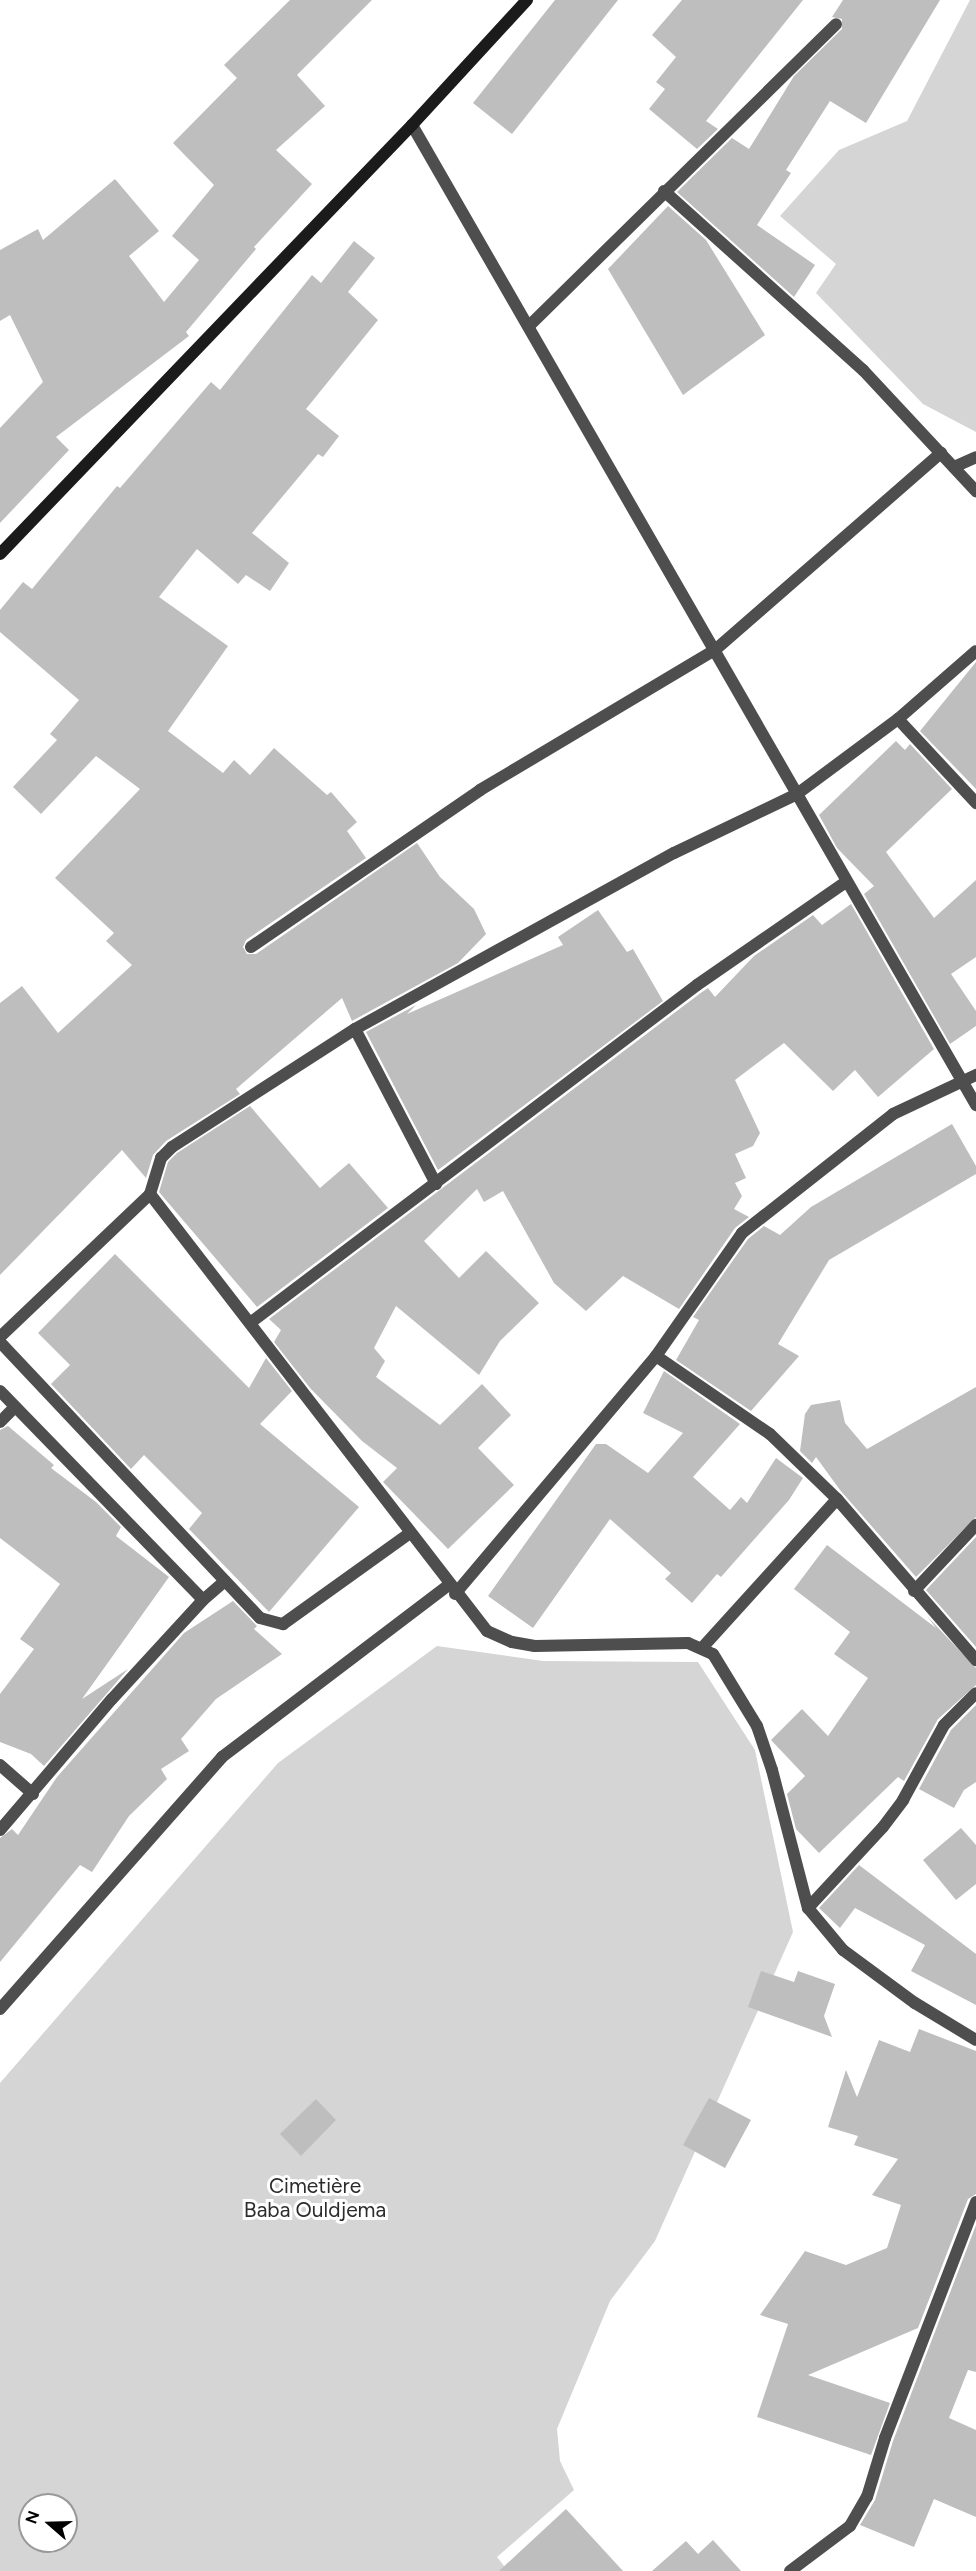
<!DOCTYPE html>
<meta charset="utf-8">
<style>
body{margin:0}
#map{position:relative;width:976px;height:2571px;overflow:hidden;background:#fff;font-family:Figtree,sans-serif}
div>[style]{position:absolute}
.green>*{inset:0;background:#d5d5d5}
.building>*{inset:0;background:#bebebe}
.street>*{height:12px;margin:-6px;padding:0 6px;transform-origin:6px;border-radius:6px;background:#4e4e4e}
.secondary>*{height:12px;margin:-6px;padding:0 6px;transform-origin:6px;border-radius:6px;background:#1b1b1b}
span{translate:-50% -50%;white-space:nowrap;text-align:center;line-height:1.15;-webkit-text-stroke:6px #fff;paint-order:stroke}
.park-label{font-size:21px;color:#2c2c2c}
.north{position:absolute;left:18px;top:2493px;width:60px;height:60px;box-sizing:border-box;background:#fff;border:2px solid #999;border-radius:50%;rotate:290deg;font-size:16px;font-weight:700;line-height:24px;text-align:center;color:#000}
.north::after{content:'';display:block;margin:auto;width:21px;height:27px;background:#000;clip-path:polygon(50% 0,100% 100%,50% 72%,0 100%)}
</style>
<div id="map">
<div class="green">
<i style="clip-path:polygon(970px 0,976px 0,976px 432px,923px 404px,816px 293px,836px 264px,780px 216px,839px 150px,907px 121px)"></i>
<i style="clip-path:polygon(evenodd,437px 1646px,543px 1661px,698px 1662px,755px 1750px,793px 1932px,655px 2241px,610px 2301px,557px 2429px,560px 2461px,574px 2490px,497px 2557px,508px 2571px,0 2571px,0 2083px,278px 1763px,437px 1646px,30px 2505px,66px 2505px,66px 2541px,30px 2541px,30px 2505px)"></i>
</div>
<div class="building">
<i style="clip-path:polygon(290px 0,372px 0,297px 75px,325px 106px,276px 150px,312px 184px,254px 247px,256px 249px,186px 332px,189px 336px,56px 437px,69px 450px,0 523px,0 428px,43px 382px,10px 315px,0 321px,0 250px,38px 229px,43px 240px,115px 179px,159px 231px,129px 256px,164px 302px,199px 260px,172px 236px,214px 185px,173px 143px,237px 78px,224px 65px)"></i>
<i style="clip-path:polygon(555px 0,618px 0,512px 134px,473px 103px)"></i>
<i style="clip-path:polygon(682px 0,803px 0,706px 121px,718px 129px,697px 149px,649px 109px,665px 89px,656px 82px,676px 57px,652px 35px)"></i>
<i style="clip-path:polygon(843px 0,940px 0,866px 123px,830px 101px,786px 170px,791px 173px,757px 225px,815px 265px,794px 297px,677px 192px,732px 138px,749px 149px,794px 76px,842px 29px,842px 19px,832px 17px)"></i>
<i style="clip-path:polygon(668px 206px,706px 240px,765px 335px,683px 395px,608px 269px)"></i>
<i style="clip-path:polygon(354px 241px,375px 258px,348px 292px,378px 320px,306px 409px,339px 436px,323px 457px,318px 454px,252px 533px,289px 563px,270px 591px,246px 575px,238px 584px,197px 549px,159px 597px,228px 646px,168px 731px,223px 773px,234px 760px,250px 775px,274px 748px,327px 795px,331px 792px,357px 822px,347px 831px,366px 858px,246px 940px,243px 947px,247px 954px,256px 954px,417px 843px,440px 877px,474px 909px,486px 934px,458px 963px,352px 1021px,342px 998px,236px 1089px,240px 1094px,166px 1141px,153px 1155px,146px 1178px,122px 1150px,0 1275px,0 1003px,22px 986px,58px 1033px,132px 965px,106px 941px,114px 933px,55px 878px,140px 789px,96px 756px,41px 814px,13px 787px,57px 740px,50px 734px,79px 700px,0 632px,0 610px,23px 582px,32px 589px,117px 486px,120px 488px,211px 382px,220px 390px,312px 275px,321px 283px)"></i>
<i style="clip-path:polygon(976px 662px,976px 789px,920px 731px)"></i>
<i style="clip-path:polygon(896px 741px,905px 750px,910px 744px,952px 789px,886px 852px,934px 918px,976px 880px,976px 957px,951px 974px,976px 1011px,976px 1026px,950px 1044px,864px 894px,874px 886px,837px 848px,819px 815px)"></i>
<i style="clip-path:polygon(851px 904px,934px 1049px,878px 1097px,855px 1070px,833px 1091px,784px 1043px,735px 1080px,760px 1133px,753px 1146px,735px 1154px,746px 1178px,735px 1183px,742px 1196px,734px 1209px,749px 1217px,735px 1228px,679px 1309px,623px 1276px,586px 1311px,554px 1283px,503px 1191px,484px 1202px,477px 1189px,424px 1241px,459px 1278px,486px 1251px,539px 1303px,500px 1341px,479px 1375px,396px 1306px,374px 1348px,385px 1361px,376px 1377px,440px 1425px,482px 1384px,511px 1415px,478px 1448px,514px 1485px,448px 1549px,383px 1482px,397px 1468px,362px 1441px,310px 1388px,274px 1342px,281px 1330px,269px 1319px,702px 992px,708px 988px,715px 997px,754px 956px,813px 915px,822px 925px)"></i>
<i style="clip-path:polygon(598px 910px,627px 952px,633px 949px,663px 1001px,438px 1170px,366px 1032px,416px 1005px,407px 1014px,563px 945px,558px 937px)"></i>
<i style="clip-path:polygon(250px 1106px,320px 1188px,349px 1163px,388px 1208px,257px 1307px,159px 1192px,168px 1162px,177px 1153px)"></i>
<i style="clip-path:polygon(952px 1124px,976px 1166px,976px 1174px,829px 1260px,778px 1344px,799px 1356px,751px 1411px,676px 1360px,699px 1320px,693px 1317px,748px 1239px,764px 1226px,780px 1235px,811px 1207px)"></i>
<i style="clip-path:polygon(115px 1254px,249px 1388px,266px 1358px,292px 1391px,260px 1424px,359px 1507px,269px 1612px,189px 1529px,202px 1513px,144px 1455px,131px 1469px,51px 1384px,70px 1365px,38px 1333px)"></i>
<i style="clip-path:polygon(664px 1371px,740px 1424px,693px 1477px,730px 1510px,741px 1497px,747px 1503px,776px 1458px,803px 1478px,789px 1500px,721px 1577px,717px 1574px,692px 1603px,665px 1579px,671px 1573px,610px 1519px,533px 1628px,488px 1596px,596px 1444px,606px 1444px,648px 1473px,683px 1433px,643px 1413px)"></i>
<i style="clip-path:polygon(976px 1387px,976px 1517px,916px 1577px,840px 1490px,816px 1457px,812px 1463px,800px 1451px,805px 1414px,811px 1405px,840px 1400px,845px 1423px,867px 1449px)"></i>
<i style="clip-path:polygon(8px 1426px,54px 1465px,51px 1468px,96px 1502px,121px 1527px,116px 1536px,169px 1577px,82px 1699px,128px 1669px,44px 1766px,31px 1754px,0 1742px,0 1694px,34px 1649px,20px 1639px,60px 1584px,0 1538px,0 1430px)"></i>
<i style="clip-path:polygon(976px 1537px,976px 1647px,926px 1590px)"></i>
<i style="clip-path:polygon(827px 1545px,936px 1628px,927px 1616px,976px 1668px,976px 1685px,938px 1719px,904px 1781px,898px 1777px,819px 1853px,796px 1829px,787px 1794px,805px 1776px,771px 1740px,802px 1709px,828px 1736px,868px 1678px,834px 1654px,850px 1632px,794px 1589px)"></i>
<i style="clip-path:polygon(233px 1601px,257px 1626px,254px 1629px,282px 1654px,216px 1699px,181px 1739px,189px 1751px,161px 1769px,167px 1779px,129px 1816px,92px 1872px,80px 1865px,0 1962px,0 1838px,12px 1829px,18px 1835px,57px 1777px,184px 1633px)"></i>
<i style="clip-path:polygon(976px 1705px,976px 1782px,964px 1790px,954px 1808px,919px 1789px,951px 1730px)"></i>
<i style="clip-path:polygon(961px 1828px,976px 1845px,976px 1884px,956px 1900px,923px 1860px)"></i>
<i style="clip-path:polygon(859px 1865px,976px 1954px,976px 2005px,911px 1971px,925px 1945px,855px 1908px,840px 1928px,819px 1908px)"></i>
<i style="clip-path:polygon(761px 1971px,794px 1982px,798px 1971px,835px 1984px,824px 2016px,832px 2037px,748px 2007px)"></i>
<i style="clip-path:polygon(919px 2029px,976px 2051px,976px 2194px,968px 2199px,918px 2328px,808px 2375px,890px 2403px,871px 2455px,757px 2417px,788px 2324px,760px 2315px,805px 2251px,846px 2265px,887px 2248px,901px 2205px,872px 2195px,898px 2159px,854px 2145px,858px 2136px,828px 2127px,846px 2070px,857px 2097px,879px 2040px,910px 2052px)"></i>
<i style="clip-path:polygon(709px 2098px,751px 2120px,725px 2168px,683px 2145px)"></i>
<i style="clip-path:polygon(316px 2099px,336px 2120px,301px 2156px,280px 2134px)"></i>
<i style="clip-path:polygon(976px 2225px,976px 2372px,968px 2370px,949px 2418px,976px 2430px,976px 2517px,934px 2499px,914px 2547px,860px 2525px,875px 2500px,893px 2441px)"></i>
<i style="clip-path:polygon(566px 2509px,623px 2571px,499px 2571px)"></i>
<i style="clip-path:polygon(713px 2540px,741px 2571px,652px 2571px,686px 2541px,698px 2554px)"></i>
</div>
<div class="street">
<i style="left:412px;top:125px;width:1131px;rotate:60.08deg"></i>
<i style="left:664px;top:191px;width:268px;rotate:42deg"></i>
<i style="left:863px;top:370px;width:166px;rotate:47deg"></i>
<i style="left:530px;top:325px;width:429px;rotate:-44.5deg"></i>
<i style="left:954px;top:467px;width:24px;rotate:-24deg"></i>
<i style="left:898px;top:719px;width:115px;rotate:47.1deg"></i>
<i style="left:251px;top:947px;width:278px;rotate:-34.4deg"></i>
<i style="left:480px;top:790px;width:274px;rotate:-30.8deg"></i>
<i style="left:715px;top:650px;width:300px;rotate:-41.1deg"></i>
<i style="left:355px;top:1029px;width:175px;rotate:62.4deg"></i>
<i style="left:150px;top:1194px;width:552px;rotate:52.36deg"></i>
<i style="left:487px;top:1631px;width:27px;rotate:24deg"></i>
<i style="left:512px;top:1642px;width:23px;rotate:10deg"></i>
<i style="left:535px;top:1646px;width:153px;rotate:-1.1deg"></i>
<i style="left:688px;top:1643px;width:27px;rotate:24deg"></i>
<i style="left:713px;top:1654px;width:84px;rotate:58.6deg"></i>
<i style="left:757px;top:1726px;width:46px;rotate:71.2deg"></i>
<i style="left:772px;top:1770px;width:143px;rotate:75.4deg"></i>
<i style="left:808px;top:1908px;width:55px;rotate:50.2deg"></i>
<i style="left:843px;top:1950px;width:89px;rotate:36.4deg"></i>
<i style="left:915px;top:2003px;width:71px;rotate:31.2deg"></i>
<i style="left:250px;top:1323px;width:560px;rotate:-37.09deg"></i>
<i style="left:697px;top:985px;width:181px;rotate:-34.7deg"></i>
<i style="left:0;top:1337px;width:207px;rotate:-43.6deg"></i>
<i style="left:150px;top:1194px;width:38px;rotate:-73deg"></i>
<i style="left:161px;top:1158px;width:16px;rotate:-45deg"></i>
<i style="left:172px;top:1147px;width:218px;rotate:-32.8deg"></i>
<i style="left:355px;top:1029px;width:364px;rotate:-28.9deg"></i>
<i style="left:674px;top:853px;width:136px;rotate:-25.6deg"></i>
<i style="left:797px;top:794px;width:126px;rotate:-36.6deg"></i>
<i style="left:898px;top:719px;width:103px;rotate:-41.1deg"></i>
<i style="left:0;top:1342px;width:379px;rotate:46.7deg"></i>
<i style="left:260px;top:1618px;width:24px;rotate:15deg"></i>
<i style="left:283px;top:1624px;width:156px;rotate:-35.6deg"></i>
<i style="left:656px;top:1356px;width:138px;rotate:34.4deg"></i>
<i style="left:770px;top:1434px;width:93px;rotate:44.1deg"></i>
<i style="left:837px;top:1499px;width:213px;rotate:49.2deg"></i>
<i style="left:0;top:1391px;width:291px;rotate:45.8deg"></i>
<i style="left:0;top:1422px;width:20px;rotate:-45deg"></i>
<i style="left:914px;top:1591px;width:91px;rotate:-46.8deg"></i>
<i style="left:455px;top:1594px;width:312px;rotate:-49.8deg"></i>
<i style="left:656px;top:1356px;width:150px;rotate:-55deg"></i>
<i style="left:742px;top:1233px;width:192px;rotate:-38.2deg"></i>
<i style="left:893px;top:1114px;width:92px;rotate:-25.2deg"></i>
<i style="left:702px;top:1648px;width:201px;rotate:-47.8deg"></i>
<i style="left:0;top:1765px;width:44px;rotate:41.3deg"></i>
<i style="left:0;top:1830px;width:172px;rotate:-49.5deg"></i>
<i style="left:112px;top:1699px;width:134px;rotate:-47.4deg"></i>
<i style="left:203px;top:1600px;width:29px;rotate:-41deg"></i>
<i style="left:808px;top:1908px;width:110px;rotate:-47.2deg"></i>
<i style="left:883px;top:1827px;width:34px;rotate:-53deg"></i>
<i style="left:903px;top:1800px;width:85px;rotate:-61.3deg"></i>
<i style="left:944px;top:1725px;width:45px;rotate:-45deg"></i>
<i style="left:0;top:2009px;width:336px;rotate:-48.6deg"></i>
<i style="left:222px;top:1757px;width:285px;rotate:-37.2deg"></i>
<i style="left:790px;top:2571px;width:75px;rotate:-36.9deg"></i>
<i style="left:850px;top:2526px;width:34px;rotate:-60deg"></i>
<i style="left:867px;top:2497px;width:62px;rotate:-73deg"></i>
<i style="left:885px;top:2438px;width:253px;rotate:-68.9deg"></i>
</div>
<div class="secondary">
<i style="left:0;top:554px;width:595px;rotate:-46.16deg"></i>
<i style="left:412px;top:125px;width:170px;rotate:-47.4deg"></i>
</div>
<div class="park-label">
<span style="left:315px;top:2198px">Cimetière<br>Baba Ouldjema</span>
</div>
<div class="north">N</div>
</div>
